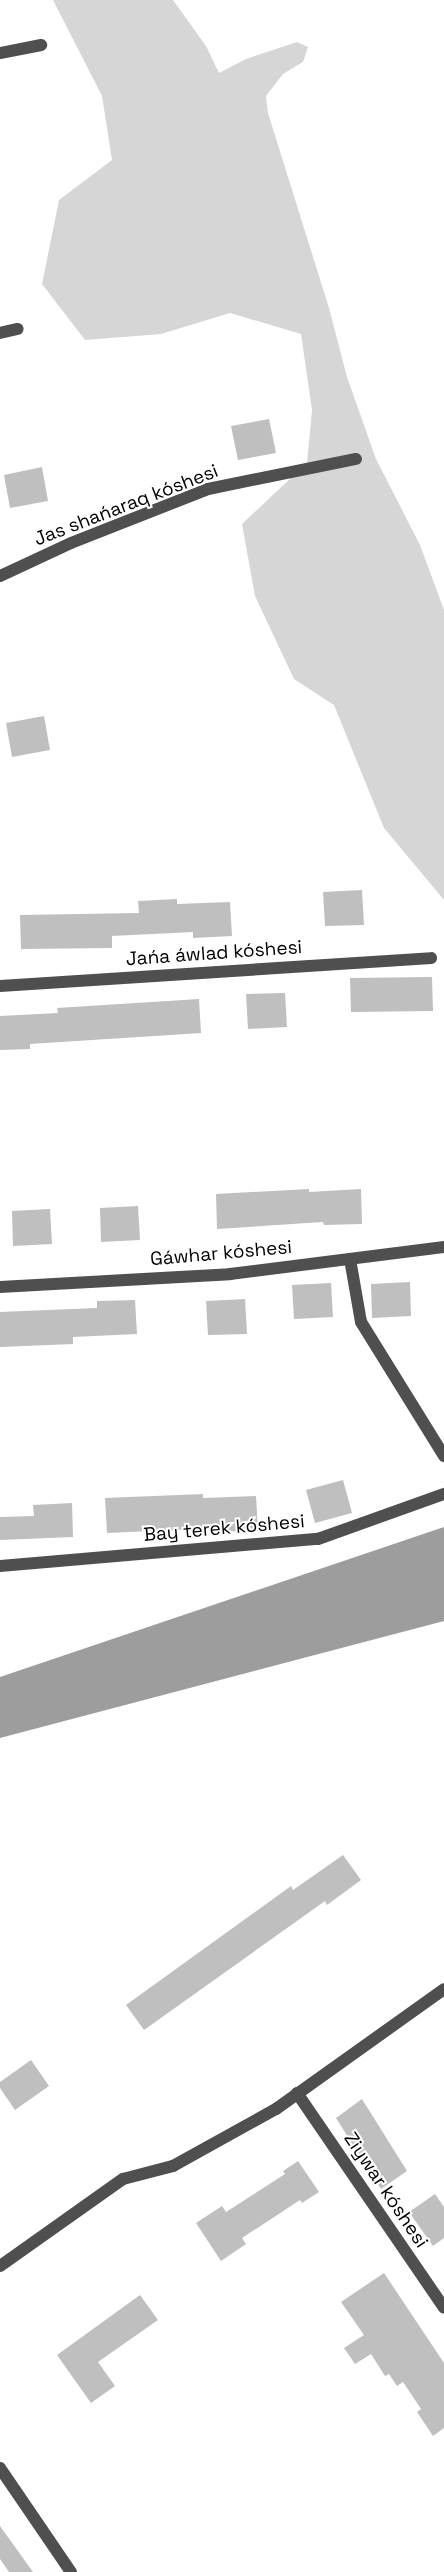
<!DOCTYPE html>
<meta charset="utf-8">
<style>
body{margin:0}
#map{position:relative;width:444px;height:2572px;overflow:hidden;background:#fff;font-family:"Space Grotesk",sans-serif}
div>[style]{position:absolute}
.green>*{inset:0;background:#d6d6d6}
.water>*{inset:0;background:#9d9d9d}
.building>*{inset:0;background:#bfbfbf}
.minor>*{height:12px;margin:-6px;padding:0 6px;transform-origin:6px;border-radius:6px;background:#4f4f4f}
span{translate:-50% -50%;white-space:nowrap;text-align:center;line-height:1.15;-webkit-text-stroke:4px #fff;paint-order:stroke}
.street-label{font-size:19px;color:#000}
</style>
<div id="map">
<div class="green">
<i style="clip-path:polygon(53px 0,173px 0,206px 46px,219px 73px,246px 59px,297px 42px,308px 47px,303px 62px,283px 74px,266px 96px,268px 113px,329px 308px,347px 377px,376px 459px,420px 545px,444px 610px,444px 900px,384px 828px,334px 705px,294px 679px,255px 596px,242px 524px,307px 463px,312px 410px,301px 334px,230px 313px,161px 334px,85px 340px,42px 284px,59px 200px,112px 160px,102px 96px)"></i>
</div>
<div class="water">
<i style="clip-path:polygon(444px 1527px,444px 1621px,0 1738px,0 1677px)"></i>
</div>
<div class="building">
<i style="clip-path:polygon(269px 419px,276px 453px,238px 460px,231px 426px)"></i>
<i style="clip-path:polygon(42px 467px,48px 501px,10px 508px,4px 475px)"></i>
<i style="clip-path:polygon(44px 716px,50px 750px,12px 757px,6px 723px)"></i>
<i style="clip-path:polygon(362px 890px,364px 925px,325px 926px,323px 892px)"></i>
<i style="clip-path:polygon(177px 899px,177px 904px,230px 902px,232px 936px,193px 938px,193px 932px,112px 936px,112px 948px,21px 949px,20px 915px,139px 913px,138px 901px)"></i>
<i style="clip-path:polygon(432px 977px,433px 1011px,351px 1012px,350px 978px)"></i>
<i style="clip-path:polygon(285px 993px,287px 1027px,248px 1029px,246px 994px)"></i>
<i style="clip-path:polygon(199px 999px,201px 1033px,30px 1044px,30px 1049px,0 1050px,0 1016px,58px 1013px,57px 1008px)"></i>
<i style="clip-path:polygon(309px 1189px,309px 1192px,361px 1189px,362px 1224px,324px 1225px,323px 1222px,217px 1229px,216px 1194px)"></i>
<i style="clip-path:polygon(138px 1206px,140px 1240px,101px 1242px,100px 1208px)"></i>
<i style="clip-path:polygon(50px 1209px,52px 1244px,13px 1246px,12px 1211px)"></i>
<i style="clip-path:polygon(410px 1282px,411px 1316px,372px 1318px,371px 1284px)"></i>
<i style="clip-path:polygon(331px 1283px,333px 1317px,294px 1319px,292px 1285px)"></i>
<i style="clip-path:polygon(245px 1299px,247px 1334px,208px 1335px,206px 1301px)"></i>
<i style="clip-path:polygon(135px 1300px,137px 1334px,73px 1337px,73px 1344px,0 1347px,0 1312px,97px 1308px,97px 1301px)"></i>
<i style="clip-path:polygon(343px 1480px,352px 1513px,315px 1523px,306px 1490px)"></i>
<i style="clip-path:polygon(203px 1494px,203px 1498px,256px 1496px,258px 1530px,219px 1532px,219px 1528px,107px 1533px,105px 1498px)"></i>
<i style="clip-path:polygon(72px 1503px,73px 1537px,0 1540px,0 1517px,34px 1516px,33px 1505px)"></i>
<i style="clip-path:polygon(343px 1855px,361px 1880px,327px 1905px,325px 1901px,144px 2030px,126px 2005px,291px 1886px,293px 1890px)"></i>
<i style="clip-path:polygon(31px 2060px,49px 2086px,15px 2110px,0 2088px,0 2082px)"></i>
<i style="clip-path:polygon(362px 2099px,407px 2171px,381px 2189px,336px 2118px)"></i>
<i style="clip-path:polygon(298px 2161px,319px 2192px,302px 2203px,300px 2200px,242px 2238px,246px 2244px,221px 2261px,196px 2223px,222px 2206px,226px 2212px,285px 2174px,283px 2171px)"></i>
<i style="clip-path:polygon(435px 2194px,444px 2207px,444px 2238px,433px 2246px,409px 2212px)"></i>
<i style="clip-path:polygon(384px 2273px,444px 2363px,444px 2428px,433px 2436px,417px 2412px,421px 2409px,403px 2382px,397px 2386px,389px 2374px,385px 2376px,371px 2354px,355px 2364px,344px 2348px,364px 2335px,341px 2302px)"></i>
<i style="clip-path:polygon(140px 2295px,158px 2320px,98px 2362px,115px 2386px,91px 2403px,57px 2355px)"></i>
<i style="clip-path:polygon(0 2526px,33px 2572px,9px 2572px,0 2559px)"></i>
</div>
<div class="minor">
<i style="left:0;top:53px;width:42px;rotate:-11deg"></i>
<i style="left:0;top:333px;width:18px;rotate:-13deg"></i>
<i style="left:0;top:576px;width:78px;rotate:-24.9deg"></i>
<i style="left:71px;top:543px;width:147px;rotate:-21.5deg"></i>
<i style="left:208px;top:489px;width:151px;rotate:-11.5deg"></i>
<i style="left:0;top:986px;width:432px;rotate:-3.7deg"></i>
<i style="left:350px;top:1259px;width:64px;rotate:80.1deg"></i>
<i style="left:361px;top:1322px;width:158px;rotate:58.2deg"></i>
<i style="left:0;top:1287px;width:230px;rotate:-3.2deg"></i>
<i style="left:230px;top:1274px;width:216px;rotate:-7.2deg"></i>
<i style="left:0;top:1566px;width:319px;rotate:-4.9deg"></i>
<i style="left:318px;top:1539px;width:134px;rotate:-19.7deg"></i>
<i style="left:297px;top:2093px;width:260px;rotate:55.6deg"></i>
<i style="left:0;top:2266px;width:151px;rotate:-35.3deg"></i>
<i style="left:123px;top:2179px;width:52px;rotate:-14.6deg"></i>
<i style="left:173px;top:2166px;width:118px;rotate:-29deg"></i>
<i style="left:276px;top:2109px;width:206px;rotate:-35.5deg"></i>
<i style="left:0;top:2468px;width:126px;rotate:55.7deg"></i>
</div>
<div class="street-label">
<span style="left:126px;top:505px;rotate:-21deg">Jas shańaraq kóshesi</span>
<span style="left:214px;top:953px;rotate:-4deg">Jańa áwlad kóshesi</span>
<span style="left:221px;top:1253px;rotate:-5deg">Gáwhar kóshesi</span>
<span style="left:224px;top:1528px;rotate:-5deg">Bay terek kóshesi</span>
<span style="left:386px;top:2190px;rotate:56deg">Ziywar kóshesi</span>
</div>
</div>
